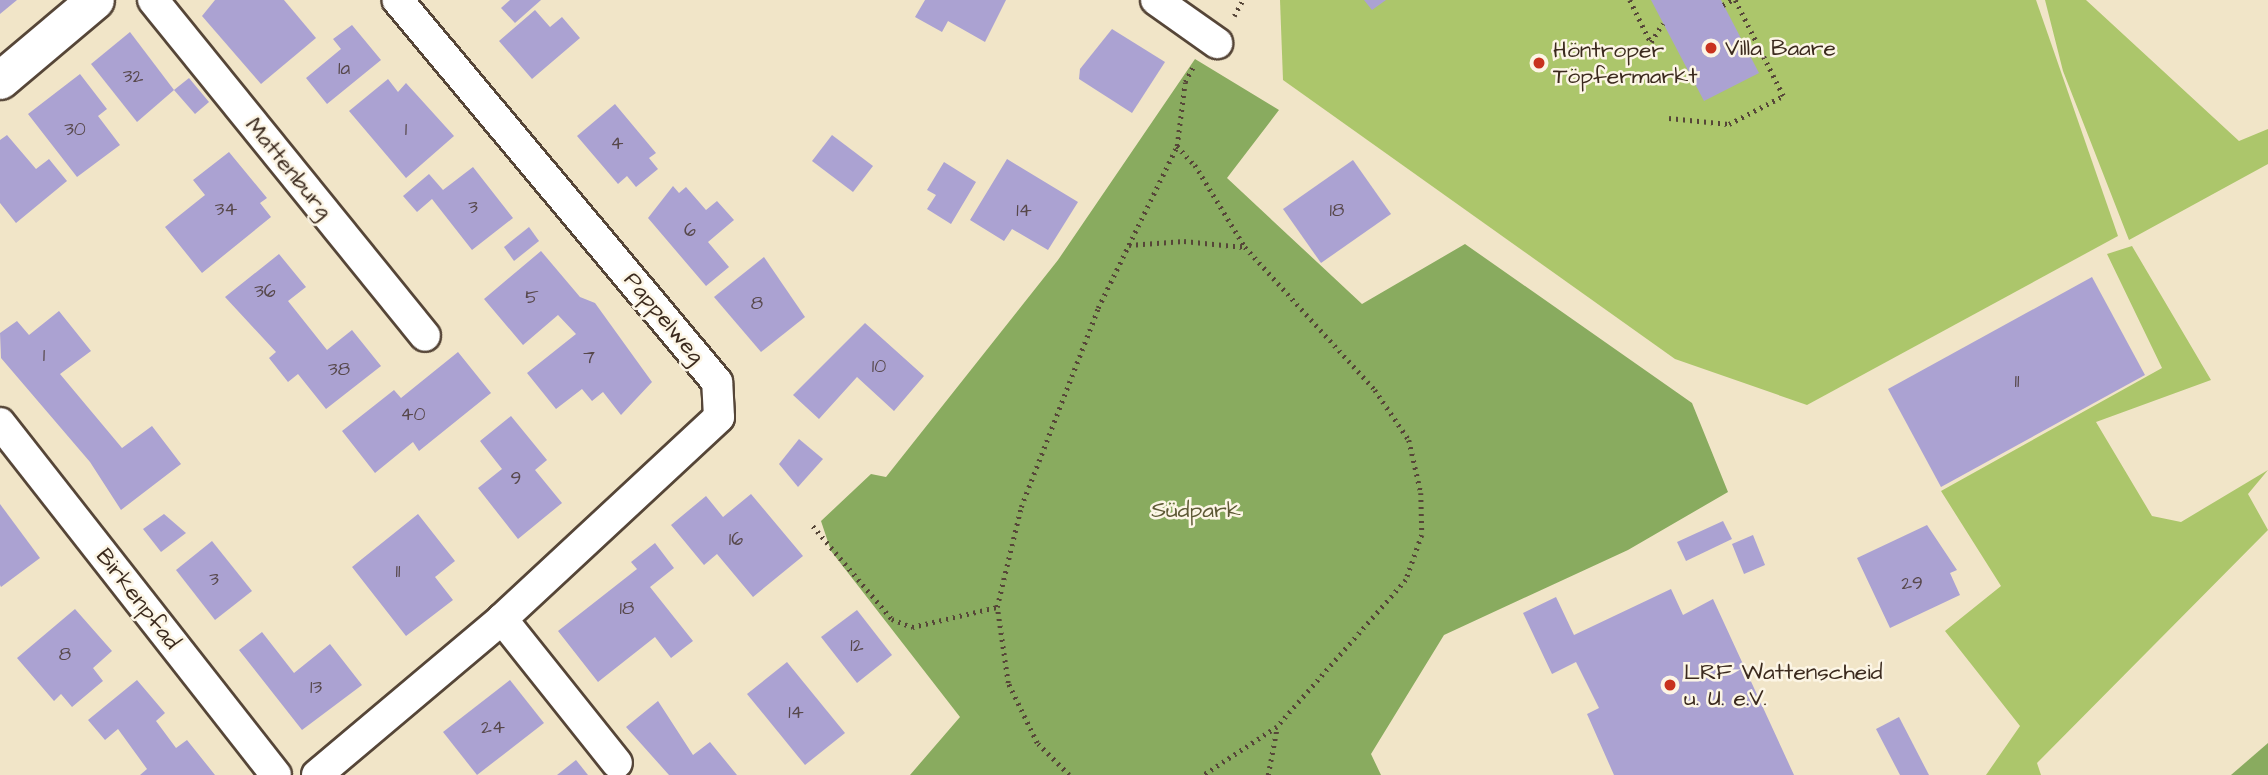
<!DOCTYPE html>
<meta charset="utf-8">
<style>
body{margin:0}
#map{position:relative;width:2268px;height:775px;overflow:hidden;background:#f1e5c8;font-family:"Architects Daughter",sans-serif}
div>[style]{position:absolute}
.green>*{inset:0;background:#acc66b}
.forest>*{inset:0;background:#89ab5f}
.building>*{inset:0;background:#aba2d2}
.path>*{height:4.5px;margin-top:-2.25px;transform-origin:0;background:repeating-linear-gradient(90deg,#564638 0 2px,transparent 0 7px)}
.roads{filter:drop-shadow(2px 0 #564638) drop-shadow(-2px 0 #564638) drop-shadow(0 2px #564638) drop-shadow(0 -2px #564638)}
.minor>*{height:30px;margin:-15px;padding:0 15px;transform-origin:15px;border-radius:15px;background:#fff}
.tertiary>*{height:37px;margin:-18.5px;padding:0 18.5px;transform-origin:18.5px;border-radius:18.5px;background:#fff}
.dots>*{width:19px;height:19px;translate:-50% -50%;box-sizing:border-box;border:4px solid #fcf5e5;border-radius:50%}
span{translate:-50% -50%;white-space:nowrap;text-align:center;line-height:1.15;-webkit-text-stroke:5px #fcf5e5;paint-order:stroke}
.number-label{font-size:19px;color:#57484b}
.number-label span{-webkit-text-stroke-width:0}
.poi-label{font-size:23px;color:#3b2a1e}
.left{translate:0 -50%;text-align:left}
.street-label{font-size:23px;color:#3b2a1e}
.park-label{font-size:23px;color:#5d5935}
</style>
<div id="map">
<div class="green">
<i style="clip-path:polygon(1280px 0,2036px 0,2118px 236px,1807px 405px,1675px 359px,1283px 80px)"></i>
<i style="clip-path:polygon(2045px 0,2086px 0,2239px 141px,2268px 129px,2268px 164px,2129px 240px,2063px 71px)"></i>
<i style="clip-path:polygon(2132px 246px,2211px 380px,2096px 422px,2152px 516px,2181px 522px,2268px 470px,2248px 494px,2268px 530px,2037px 763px,2041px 775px,1986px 775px,2020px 726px,1945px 631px,2001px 586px,1941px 491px,2162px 368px,2107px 254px)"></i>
</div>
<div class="forest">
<i style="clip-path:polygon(1195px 59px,1279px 110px,1227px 178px,1362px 304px,1465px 244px,1692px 403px,1728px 492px,1628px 550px,1444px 635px,1371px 754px,1381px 775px,910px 775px,960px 717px,831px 551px,821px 521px,871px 474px,886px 477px,1058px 260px)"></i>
<i style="clip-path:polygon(2268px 743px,2268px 775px,2231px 775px)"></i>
</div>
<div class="building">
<i style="clip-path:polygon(0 0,17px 0,0 14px)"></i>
<i style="clip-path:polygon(215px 0,284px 0,316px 38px,261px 84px,202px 16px)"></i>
<i style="clip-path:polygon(510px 0,541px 0,515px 23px,501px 8px)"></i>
<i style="clip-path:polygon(925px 0,1006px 0,985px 42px,948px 21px,942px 32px,915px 17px)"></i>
<i style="clip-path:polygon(1364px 0,1386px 0,1372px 10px)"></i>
<i style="clip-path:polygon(1651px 0,1721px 0,1759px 73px,1704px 101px)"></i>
<i style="clip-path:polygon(535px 10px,550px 27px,562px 17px,580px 38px,532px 79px,499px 41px)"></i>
<i style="clip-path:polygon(352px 25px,381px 60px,327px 104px,306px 78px,341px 49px,333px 39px)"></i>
<i style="clip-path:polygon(1112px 29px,1165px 62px,1132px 113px,1079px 79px,1080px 69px)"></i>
<i style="clip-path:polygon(130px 32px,174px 90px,137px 122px,91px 64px)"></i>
<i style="clip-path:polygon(80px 74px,107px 109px,98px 116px,120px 145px,77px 177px,28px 114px)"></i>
<i style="clip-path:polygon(189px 78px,209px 102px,195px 114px,174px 90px)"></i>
<i style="clip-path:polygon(388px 79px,398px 92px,406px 83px,454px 136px,406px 178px,349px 111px)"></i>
<i style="clip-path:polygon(615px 104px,656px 153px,649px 158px,658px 169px,636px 187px,627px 176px,618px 184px,577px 136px)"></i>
<i style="clip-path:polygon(7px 135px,36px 169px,49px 159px,67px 181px,16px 223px,0 203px,0 140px)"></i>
<i style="clip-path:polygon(832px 135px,873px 166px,853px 192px,812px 161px)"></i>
<i style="clip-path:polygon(229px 152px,267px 198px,260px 203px,271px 217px,202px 273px,165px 227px,205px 195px,193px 180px)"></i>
<i style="clip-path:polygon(1007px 159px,1078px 202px,1048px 250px,1012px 229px,1004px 241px,970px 220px)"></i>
<i style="clip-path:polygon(1353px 160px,1391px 214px,1321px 263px,1283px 209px)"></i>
<i style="clip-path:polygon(944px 162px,976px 182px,951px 224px,927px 209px,936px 195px,927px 190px)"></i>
<i style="clip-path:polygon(473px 167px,513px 218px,472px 250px,432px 199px,417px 212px,403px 196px,429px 174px,443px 190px)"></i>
<i style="clip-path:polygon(673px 186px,679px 193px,686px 187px,706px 210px,717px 201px,734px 220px,708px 242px,729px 267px,706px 286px,648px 218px)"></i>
<i style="clip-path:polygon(529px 227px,539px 241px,514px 261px,504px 247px)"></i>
<i style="clip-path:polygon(541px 251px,580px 297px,595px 303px,652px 382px,621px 415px,603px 392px,592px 401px,582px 389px,556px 409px,527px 373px,576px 334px,558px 315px,523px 345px,484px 299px)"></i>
<i style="clip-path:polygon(279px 254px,306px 287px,288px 301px,327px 350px,352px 330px,381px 366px,326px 409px,298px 374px,288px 382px,269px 358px,276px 352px,225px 297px)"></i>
<i style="clip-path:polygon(764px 257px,805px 317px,761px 352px,714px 297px)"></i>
<i style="clip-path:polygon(2092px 277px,2145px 375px,1941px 487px,1888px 389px)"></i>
<i style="clip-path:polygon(59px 311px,91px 351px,60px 374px,122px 448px,152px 426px,181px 464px,121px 510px,90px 462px,1px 358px,0 333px,17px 321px,29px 335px)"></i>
<i style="clip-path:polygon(865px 323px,924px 376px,894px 411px,857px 377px,819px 419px,793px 395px)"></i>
<i style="clip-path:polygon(458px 352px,491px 393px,419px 451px,413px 442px,375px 473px,342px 431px,394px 390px,401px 398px)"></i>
<i style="clip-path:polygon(511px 416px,547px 460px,535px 470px,562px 503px,518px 539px,478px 488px,502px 469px,480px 441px)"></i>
<i style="clip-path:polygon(799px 439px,823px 459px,798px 487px,779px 464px)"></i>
<i style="clip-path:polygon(751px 494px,803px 556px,753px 597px,717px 554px,704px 565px,671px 525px,706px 496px,723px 517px)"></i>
<i style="clip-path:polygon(0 504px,40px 558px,1px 587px,0 585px)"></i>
<i style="clip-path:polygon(164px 514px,186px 533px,161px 552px,143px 529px)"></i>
<i style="clip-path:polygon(418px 514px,455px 561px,435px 577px,453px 600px,406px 636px,352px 567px)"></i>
<i style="clip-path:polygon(1723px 521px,1732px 539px,1686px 561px,1677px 542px)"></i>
<i style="clip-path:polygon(1927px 525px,1957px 570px,1950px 573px,1960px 595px,1890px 628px,1857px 558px)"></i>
<i style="clip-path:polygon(1753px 535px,1765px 565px,1744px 574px,1732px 544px)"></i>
<i style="clip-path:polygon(212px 541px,252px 591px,215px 620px,176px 570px)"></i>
<i style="clip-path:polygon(655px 543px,674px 568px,650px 587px,693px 641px,671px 658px,655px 637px,598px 682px,558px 631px,637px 569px,631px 562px)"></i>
<i style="clip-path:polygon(1671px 589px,1683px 615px,1713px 599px,1794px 775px,1614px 775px,1587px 714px,1599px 708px,1576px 662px,1552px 674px,1523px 613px,1556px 597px,1574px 635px)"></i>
<i style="clip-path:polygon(75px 609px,112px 651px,93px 668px,103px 681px,72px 707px,61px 694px,54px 701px,17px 658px)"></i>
<i style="clip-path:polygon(857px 610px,892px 655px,857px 683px,821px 637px)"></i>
<i style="clip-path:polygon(262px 632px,294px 673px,330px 644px,362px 685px,302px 730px,239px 650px)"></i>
<i style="clip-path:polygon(787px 662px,845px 733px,805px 765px,747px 694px)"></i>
<i style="clip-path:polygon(137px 680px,165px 713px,156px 721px,176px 748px,187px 740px,215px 775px,140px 775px,147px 769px,118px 729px,105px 740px,88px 720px)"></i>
<i style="clip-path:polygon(510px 680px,544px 723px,477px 775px,443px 732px)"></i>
<i style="clip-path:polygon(658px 701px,693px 755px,710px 742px,737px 775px,669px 775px,626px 727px)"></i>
<i style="clip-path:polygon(1899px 717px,1929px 775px,1900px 775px,1876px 729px)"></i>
<i style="clip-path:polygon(576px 760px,588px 775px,557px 775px)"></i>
</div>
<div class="path">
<i style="left:1630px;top:0;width:48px;rotate:64deg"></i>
<i style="left:1723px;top:5px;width:10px;rotate:-29deg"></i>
<i style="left:1234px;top:16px;width:18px;rotate:-61deg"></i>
<i style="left:1651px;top:42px;width:22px;rotate:-58deg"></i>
<i style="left:1669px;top:118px;width:60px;rotate:5.7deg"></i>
<i style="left:1729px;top:124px;width:61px;rotate:-27.4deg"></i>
<i style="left:1783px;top:96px;width:107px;rotate:-116.6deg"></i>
<i style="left:1177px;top:146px;width:26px;rotate:47deg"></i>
<i style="left:1195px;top:165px;width:96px;rotate:58.6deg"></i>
<i style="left:1245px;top:247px;width:193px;rotate:47.7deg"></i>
<i style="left:1375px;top:390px;width:60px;rotate:55.8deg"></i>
<i style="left:1409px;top:440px;width:54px;rotate:77.2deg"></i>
<i style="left:1421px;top:493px;width:42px;rotate:88.6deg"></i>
<i style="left:1422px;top:535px;width:48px;rotate:109.6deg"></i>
<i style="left:1406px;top:580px;width:196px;rotate:131.3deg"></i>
<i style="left:1277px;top:727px;width:87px;rotate:146.7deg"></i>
<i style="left:1129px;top:245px;width:55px;rotate:-4.2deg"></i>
<i style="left:1184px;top:241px;width:60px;rotate:5.7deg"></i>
<i style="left:813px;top:526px;width:122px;rotate:49.7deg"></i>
<i style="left:892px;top:619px;width:22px;rotate:22deg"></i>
<i style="left:912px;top:627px;width:87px;rotate:-13.2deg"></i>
<i style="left:1069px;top:775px;width:45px;rotate:-135deg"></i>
<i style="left:1037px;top:743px;width:67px;rotate:-115.8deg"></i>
<i style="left:1008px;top:683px;width:77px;rotate:-98.2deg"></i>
<i style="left:997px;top:607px;width:103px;rotate:-76.5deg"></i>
<i style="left:1021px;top:507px;width:213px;rotate:-68.8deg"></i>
<i style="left:1098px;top:308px;width:180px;rotate:-64deg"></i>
<i style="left:1177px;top:146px;width:64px;rotate:-82.9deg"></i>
<i style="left:1185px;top:82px;width:19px;rotate:-62deg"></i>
<i style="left:1268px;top:775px;width:48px;rotate:-79.2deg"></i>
</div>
<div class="roads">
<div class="minor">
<i style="left:153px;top:0;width:432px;rotate:51deg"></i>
<i style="left:1156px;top:0;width:75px;rotate:35.2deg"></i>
<i style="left:0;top:423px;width:447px;rotate:51.9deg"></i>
<i style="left:502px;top:619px;width:184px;rotate:51.4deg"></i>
<i style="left:317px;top:775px;width:242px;rotate:-40.1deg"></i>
<i style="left:502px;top:619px;width:296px;rotate:-42.9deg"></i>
<i style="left:719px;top:417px;width:35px;rotate:-93deg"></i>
<i style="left:717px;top:382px;width:498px;rotate:-129.9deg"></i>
</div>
<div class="tertiary">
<i style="left:0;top:80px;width:124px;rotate:-40.1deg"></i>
</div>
</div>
<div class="dots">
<i style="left:1711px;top:48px;background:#c8321e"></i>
<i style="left:1539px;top:63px;background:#c8321e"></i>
<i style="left:1670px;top:685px;background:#c8321e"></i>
</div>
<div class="number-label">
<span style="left:344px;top:69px">1a</span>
<span style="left:133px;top:77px">32</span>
<span style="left:75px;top:130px">30</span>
<span style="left:406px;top:130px">1</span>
<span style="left:617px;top:144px">4</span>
<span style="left:473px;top:208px">3</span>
<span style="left:226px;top:210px">34</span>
<span style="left:1024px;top:211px">14</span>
<span style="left:1337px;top:211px">18</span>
<span style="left:690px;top:231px">6</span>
<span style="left:265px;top:292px">36</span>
<span style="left:532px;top:298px">5</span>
<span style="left:757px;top:304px">8</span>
<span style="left:44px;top:356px">1</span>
<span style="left:589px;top:358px">7</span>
<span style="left:879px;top:367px">10</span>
<span style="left:339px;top:370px">38</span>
<span style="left:2017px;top:382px">11</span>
<span style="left:413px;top:415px">40</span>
<span style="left:516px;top:479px">9</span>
<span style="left:736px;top:540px">16</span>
<span style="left:398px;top:572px">11</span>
<span style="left:214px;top:580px">3</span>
<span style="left:1912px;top:584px">29</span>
<span style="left:627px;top:609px">18</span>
<span style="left:857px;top:646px">12</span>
<span style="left:65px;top:655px">8</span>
<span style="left:316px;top:688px">13</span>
<span style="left:796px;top:713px">14</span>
<span style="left:493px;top:728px">24</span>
</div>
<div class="poi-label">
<span class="left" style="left:1725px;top:48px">Villa Baare</span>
<span class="left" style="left:1553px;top:63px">Höntroper<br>Töpfermarkt</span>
<span class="left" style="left:1684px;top:685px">LRF Wattenscheid<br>u. U. e.V.</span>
</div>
<div class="street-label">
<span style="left:289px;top:168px;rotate:51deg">Mattenburg</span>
<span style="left:664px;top:318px;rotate:50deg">Pappelweg</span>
<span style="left:138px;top:599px;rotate:52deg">Birkenpfad</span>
</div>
<div class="park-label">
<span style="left:1196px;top:510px">Südpark</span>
</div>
</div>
